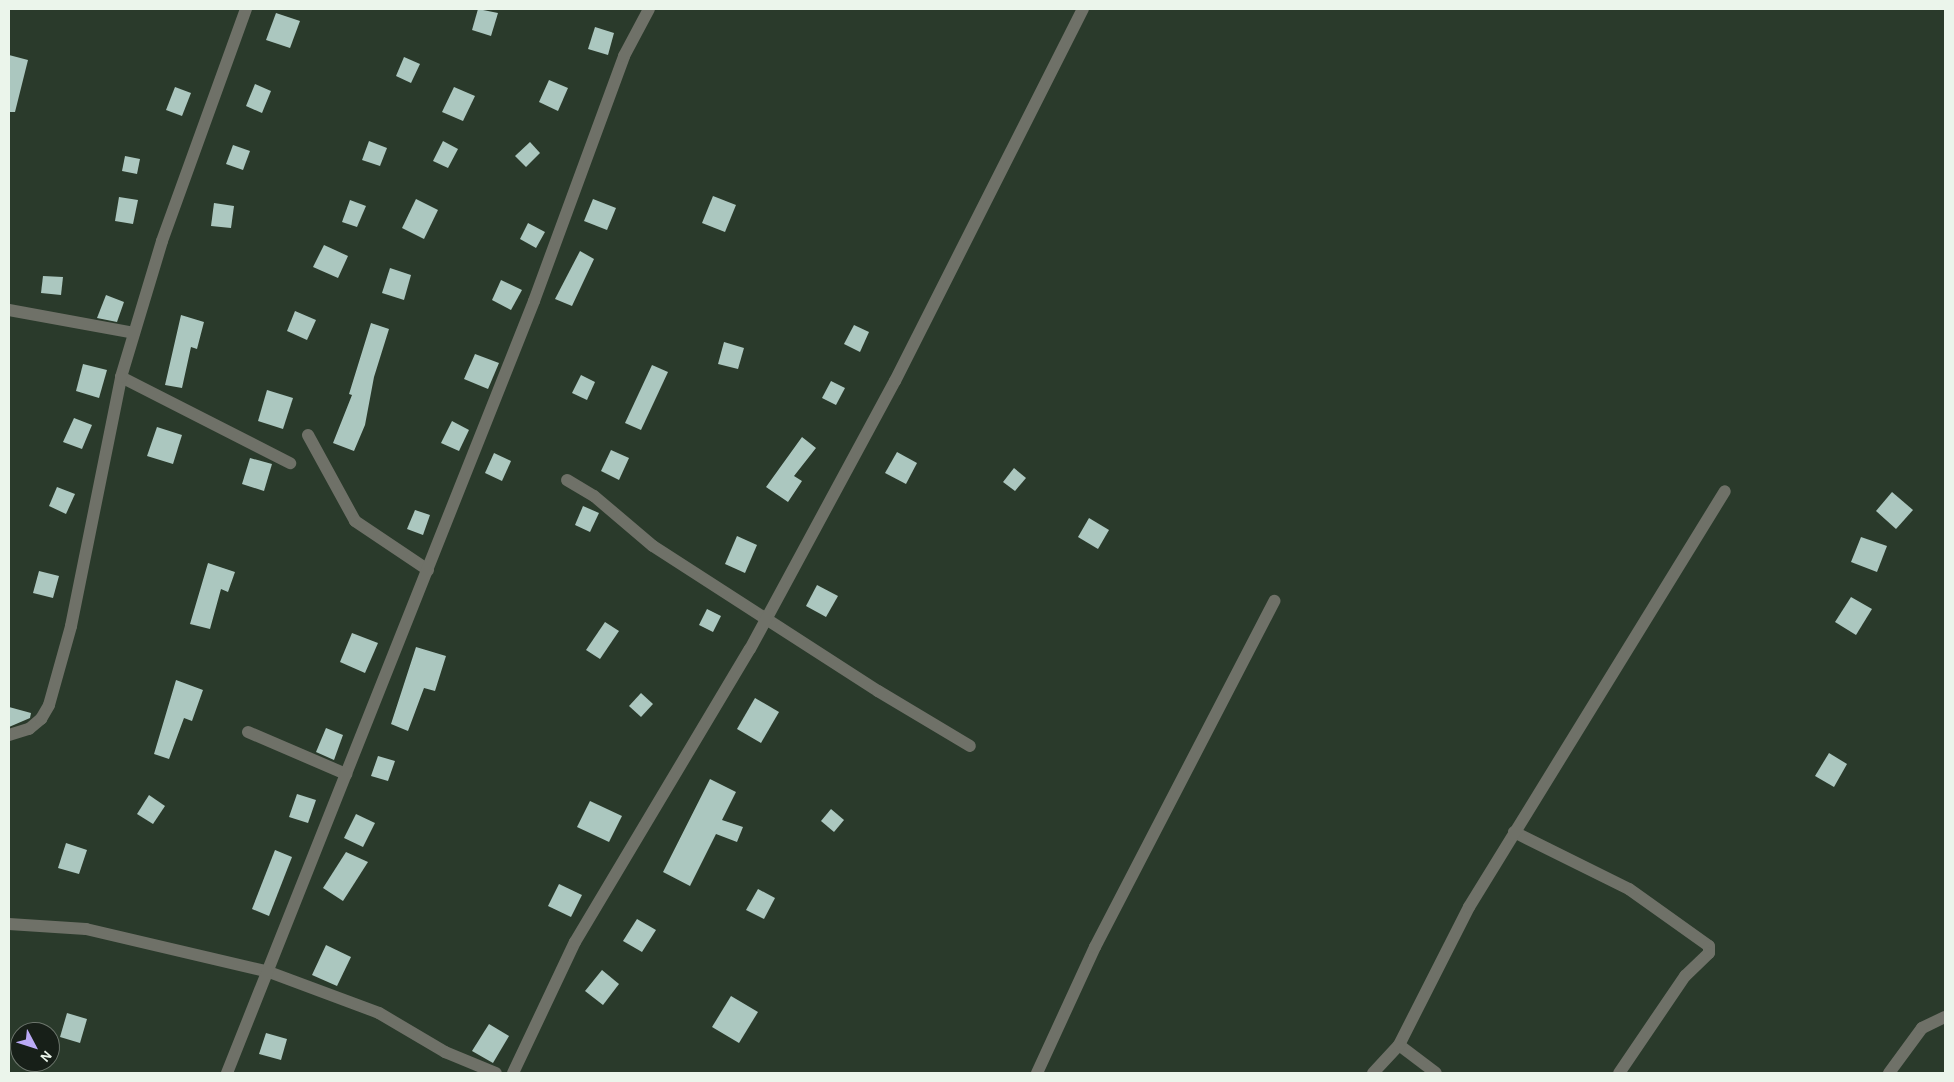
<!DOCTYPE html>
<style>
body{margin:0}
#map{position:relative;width:1954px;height:1082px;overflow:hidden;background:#2a3a2b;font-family:"Alegreya Sans",sans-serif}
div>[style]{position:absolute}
.building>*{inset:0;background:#abc7bf}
.minor>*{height:12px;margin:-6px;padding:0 6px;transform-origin:6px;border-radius:6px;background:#6f7168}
span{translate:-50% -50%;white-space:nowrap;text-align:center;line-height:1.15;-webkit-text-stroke:5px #171f18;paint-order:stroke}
.frame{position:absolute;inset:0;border:10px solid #ebf5eb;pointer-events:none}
.north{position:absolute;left:10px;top:1022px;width:50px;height:50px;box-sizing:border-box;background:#171f18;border:1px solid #6c756c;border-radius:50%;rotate:130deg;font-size:14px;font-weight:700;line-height:20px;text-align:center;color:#ebf5eb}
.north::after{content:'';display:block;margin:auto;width:18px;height:22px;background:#bbaaf6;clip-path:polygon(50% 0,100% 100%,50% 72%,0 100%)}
</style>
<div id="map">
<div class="building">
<i style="clip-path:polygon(478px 9px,498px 13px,491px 36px,472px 30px)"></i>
<i style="clip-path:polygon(276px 13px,300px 21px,290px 48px,266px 40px)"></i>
<i style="clip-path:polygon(595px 27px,614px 33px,608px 55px,588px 49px)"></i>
<i style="clip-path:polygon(9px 55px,28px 60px,15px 112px,9px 112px)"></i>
<i style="clip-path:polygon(404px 57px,420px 64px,411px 83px,396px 76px)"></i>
<i style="clip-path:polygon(549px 80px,568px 88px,558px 111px,539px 102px)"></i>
<i style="clip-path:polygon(255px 84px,271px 91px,262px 113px,246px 106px)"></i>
<i style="clip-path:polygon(175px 87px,191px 93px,182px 116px,166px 110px)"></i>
<i style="clip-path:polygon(454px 87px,475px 96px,463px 121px,442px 112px)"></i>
<i style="clip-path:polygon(369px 141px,387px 148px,380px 166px,362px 160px)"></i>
<i style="clip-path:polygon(443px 141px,458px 149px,448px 168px,433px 161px)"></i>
<i style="clip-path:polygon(530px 142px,540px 153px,526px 167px,515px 156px)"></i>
<i style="clip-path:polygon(233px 145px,250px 151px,243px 170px,226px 164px)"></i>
<i style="clip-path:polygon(125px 156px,140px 159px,137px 174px,122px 171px)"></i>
<i style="clip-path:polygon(713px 196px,736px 205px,725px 232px,702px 223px)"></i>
<i style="clip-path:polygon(119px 197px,138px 200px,133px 224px,115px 221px)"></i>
<i style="clip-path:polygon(416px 199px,438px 210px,424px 239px,402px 228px)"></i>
<i style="clip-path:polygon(593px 199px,616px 208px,607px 230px,584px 221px)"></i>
<i style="clip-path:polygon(350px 200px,366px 206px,357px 227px,342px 222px)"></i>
<i style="clip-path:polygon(214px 203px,234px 206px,231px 228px,211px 226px)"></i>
<i style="clip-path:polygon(528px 223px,545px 232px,536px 248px,520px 239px)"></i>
<i style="clip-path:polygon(324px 245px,348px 256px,338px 278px,313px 267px)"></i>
<i style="clip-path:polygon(580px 251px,594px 259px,572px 306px,555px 299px)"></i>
<i style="clip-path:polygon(390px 268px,411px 275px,404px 300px,382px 293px)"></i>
<i style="clip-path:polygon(43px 276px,63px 277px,61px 295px,41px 293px)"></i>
<i style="clip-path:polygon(501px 280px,522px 290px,511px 310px,492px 300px)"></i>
<i style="clip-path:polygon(106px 295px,124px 302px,117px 322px,97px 318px)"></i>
<i style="clip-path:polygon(295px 311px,316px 320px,307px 340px,287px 331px)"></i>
<i style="clip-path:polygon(181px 315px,204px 322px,197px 349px,191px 347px,182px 388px,165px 385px)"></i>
<i style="clip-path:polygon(371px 323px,389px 329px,374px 377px,365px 425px,354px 451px,333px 443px,352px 395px,349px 394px)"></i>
<i style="clip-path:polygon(854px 325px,869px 332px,860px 352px,844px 344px)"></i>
<i style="clip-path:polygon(724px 342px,744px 348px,738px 369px,718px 364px)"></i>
<i style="clip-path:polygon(475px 354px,499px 363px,488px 389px,464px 379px)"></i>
<i style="clip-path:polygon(83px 364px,107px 370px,99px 398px,76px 391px)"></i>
<i style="clip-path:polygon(652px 365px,668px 372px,641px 430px,625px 423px)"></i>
<i style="clip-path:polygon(581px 375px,595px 382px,587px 400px,572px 393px)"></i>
<i style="clip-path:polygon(831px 381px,845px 388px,836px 405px,822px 398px)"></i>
<i style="clip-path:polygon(267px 390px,293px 398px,283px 429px,258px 421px)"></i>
<i style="clip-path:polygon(74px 418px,92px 425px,82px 449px,63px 442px)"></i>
<i style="clip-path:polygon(452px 421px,469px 430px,459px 451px,441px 443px)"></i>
<i style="clip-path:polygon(157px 427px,182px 435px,173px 464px,147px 456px)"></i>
<i style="clip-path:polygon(802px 437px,816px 448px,794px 476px,802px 481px,788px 502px,766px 487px)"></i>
<i style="clip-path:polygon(611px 450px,629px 458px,619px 480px,601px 471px)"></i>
<i style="clip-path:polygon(897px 452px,917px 463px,906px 484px,885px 473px)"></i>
<i style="clip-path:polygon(494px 453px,511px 461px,502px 481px,485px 473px)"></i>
<i style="clip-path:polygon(250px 458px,272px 464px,264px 491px,242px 484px)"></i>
<i style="clip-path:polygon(1014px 468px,1026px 478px,1015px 491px,1003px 482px)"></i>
<i style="clip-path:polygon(57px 487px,75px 494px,66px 514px,49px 506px)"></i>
<i style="clip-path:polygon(1892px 492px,1913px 510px,1896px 529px,1876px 511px)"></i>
<i style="clip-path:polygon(583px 506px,599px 513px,590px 532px,575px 525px)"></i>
<i style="clip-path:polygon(415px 510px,430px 515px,423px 535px,407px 529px)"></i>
<i style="clip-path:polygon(1089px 518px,1109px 530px,1098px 549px,1078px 537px)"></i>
<i style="clip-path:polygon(737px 536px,757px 545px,745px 573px,725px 564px)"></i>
<i style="clip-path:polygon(1861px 537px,1887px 546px,1877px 572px,1851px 562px)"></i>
<i style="clip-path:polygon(208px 563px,235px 572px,228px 592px,221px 589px,210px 629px,190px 624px)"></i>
<i style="clip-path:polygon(39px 571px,59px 576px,53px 598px,33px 593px)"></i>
<i style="clip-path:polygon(817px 585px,838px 596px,826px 617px,806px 606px)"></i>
<i style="clip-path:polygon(1851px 597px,1872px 609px,1856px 635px,1835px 622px)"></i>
<i style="clip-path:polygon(707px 609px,721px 616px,713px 632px,699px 625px)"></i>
<i style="clip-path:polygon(605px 622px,619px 631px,600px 659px,586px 650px)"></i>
<i style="clip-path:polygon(352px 633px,378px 643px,365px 673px,340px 662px)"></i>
<i style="clip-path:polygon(416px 647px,446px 656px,435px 691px,424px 688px,408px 731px,391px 724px)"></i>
<i style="clip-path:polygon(176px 680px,203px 690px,192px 721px,184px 718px,169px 759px,154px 754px)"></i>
<i style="clip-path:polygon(641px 693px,653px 704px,641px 717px,629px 706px)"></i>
<i style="clip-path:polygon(755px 698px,779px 712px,761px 743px,737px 729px)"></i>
<i style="clip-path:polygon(9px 707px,31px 713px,30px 718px,9px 727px)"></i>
<i style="clip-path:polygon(326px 728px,343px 735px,334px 760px,316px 752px)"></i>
<i style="clip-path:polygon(1829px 753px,1847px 764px,1834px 787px,1815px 776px)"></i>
<i style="clip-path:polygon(378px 756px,395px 761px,388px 781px,371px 776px)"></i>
<i style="clip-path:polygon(710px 779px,736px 792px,722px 820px,743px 827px,737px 842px,716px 834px,690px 886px,663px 872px)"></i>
<i style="clip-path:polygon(297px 794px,316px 800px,308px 823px,289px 817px)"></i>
<i style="clip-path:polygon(149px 795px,165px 806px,153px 824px,137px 814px)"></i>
<i style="clip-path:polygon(590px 801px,622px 816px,609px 842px,577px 827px)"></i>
<i style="clip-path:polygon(831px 809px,844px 820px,834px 832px,821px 821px)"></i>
<i style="clip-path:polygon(356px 814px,375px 823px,363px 847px,344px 838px)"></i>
<i style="clip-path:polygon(66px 843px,87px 850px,79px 874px,58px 868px)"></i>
<i style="clip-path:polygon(275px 850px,292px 857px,269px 916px,252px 909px)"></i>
<i style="clip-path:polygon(346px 852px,368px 862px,343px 901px,323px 888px)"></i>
<i style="clip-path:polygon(559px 884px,582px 895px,571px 917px,548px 906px)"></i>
<i style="clip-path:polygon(758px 889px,775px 898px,764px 919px,746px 910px)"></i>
<i style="clip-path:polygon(637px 919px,656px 930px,642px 952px,623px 941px)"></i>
<i style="clip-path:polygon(326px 945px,351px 957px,337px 986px,312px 975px)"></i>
<i style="clip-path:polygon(602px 970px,619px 984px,603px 1005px,585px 991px)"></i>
<i style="clip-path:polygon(731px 996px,758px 1012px,739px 1043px,712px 1027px)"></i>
<i style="clip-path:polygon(67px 1013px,87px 1019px,80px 1043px,60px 1037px)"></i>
<i style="clip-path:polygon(489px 1024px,509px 1036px,493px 1063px,472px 1051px)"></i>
<i style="clip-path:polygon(266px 1033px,287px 1039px,281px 1060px,259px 1054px)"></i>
</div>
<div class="minor">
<i style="left:9px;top:310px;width:127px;rotate:10.4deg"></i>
<i style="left:121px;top:377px;width:190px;rotate:27deg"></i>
<i style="left:308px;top:435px;width:98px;rotate:61.3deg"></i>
<i style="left:355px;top:521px;width:88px;rotate:33.9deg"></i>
<i style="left:567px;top:480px;width:31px;rotate:31deg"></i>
<i style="left:594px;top:496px;width:77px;rotate:40.3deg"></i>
<i style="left:653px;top:546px;width:268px;rotate:32.8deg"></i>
<i style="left:878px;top:691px;width:107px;rotate:30.9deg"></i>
<i style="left:248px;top:732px;width:107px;rotate:23.2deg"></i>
<i style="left:9px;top:735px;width:21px;rotate:-17deg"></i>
<i style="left:29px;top:729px;width:16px;rotate:-40deg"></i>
<i style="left:41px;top:719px;width:16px;rotate:-60deg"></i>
<i style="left:49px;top:705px;width:82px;rotate:-74.4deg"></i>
<i style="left:71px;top:626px;width:254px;rotate:-78.6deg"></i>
<i style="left:121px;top:377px;width:142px;rotate:-73.2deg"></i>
<i style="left:162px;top:241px;width:247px;rotate:-70.1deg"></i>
<i style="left:1514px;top:832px;width:128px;rotate:26.4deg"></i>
<i style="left:1629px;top:889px;width:98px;rotate:35.5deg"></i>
<i style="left:1709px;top:946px;width:7px;rotate:90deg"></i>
<i style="left:1709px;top:953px;width:33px;rotate:136deg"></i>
<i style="left:1685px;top:976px;width:117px;rotate:124.2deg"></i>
<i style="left:9px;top:924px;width:77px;rotate:3.7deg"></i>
<i style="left:86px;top:929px;width:188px;rotate:13.2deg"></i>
<i style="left:269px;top:972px;width:117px;rotate:20.4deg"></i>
<i style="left:379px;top:1013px;width:77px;rotate:30.6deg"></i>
<i style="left:445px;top:1052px;width:55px;rotate:22.4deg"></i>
<i style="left:1399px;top:1045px;width:46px;rotate:37.1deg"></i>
<i style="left:227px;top:1073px;width:831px;rotate:-68.31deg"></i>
<i style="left:534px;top:301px;width:261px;rotate:-69.8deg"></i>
<i style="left:624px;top:56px;width:53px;rotate:-62deg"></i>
<i style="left:513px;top:1073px;width:145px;rotate:-64.7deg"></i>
<i style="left:575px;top:942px;width:341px;rotate:-59.2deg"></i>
<i style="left:750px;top:649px;width:305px;rotate:-61.6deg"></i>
<i style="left:895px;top:381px;width:417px;rotate:-63.2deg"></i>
<i style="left:1037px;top:1073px;width:139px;rotate:-65.3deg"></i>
<i style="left:1095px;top:947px;width:390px;rotate:-62.6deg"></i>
<i style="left:1373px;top:1073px;width:38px;rotate:-47deg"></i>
<i style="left:1399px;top:1045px;width:155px;rotate:-63.1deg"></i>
<i style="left:1469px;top:907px;width:488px;rotate:-58.4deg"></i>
<i style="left:1889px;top:1073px;width:56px;rotate:-53.7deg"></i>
<i style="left:1922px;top:1028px;width:25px;rotate:-26deg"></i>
</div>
<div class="frame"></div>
<div class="north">N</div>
</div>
